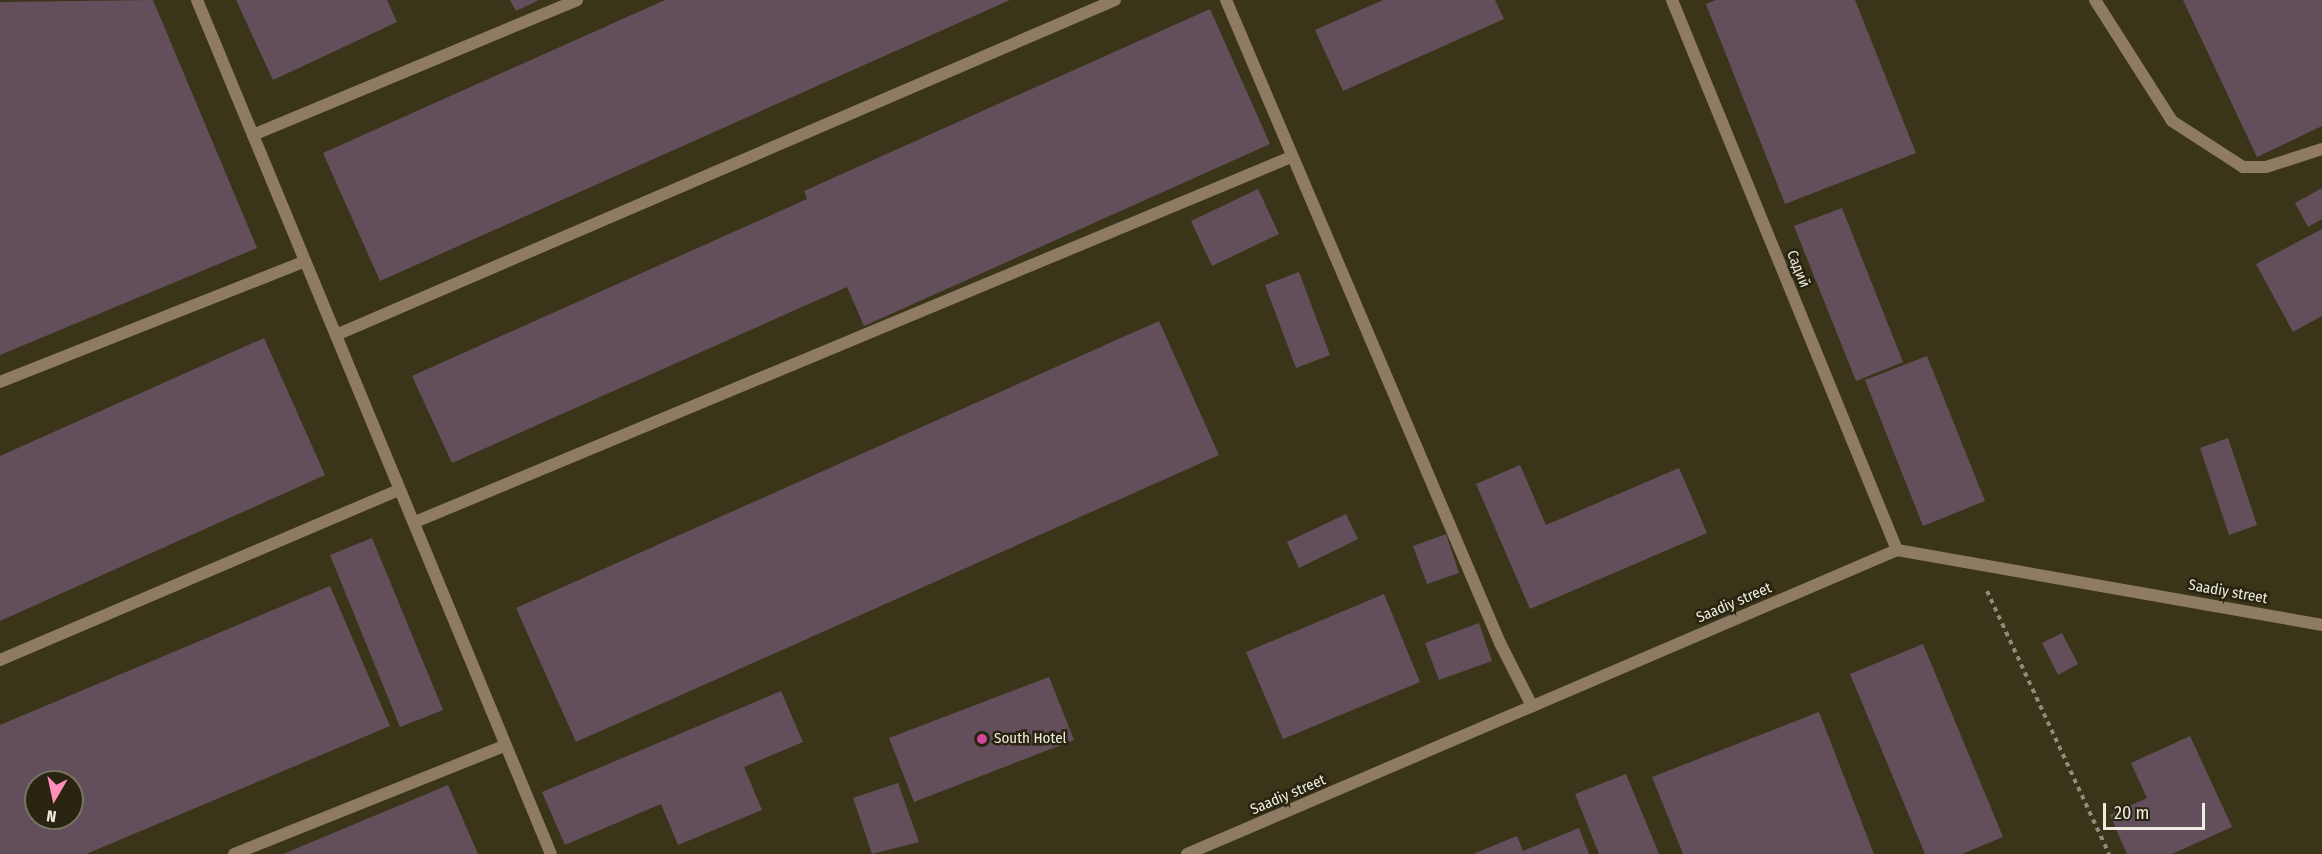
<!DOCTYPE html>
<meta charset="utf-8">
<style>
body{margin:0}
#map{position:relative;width:2322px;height:854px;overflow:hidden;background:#322e1a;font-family:"Fira Sans Condensed",sans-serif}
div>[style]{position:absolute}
.built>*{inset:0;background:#3a3519}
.building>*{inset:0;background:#634f5c}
.path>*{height:4px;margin-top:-2px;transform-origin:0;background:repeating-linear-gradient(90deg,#8f8c7b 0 4.5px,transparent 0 9px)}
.service>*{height:12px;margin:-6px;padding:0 6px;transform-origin:6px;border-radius:6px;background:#8f7a63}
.minor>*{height:12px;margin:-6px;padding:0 6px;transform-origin:6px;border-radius:6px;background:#8f7a63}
.dots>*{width:16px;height:16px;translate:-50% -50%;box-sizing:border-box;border:3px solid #282410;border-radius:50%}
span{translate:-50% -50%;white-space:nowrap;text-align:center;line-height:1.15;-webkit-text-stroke:5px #282410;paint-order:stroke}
.street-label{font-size:15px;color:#eeecdf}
.poi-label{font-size:15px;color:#eeecdf}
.left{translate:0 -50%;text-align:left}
.north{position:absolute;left:24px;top:770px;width:60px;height:60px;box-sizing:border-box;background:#282410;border:2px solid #777463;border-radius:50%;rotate:189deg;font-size:16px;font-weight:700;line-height:24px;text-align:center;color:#eeecdf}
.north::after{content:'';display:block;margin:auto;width:21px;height:27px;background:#ff8eb9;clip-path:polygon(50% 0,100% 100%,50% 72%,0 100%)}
.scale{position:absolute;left:2103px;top:803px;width:102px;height:27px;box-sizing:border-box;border:3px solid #eeecdf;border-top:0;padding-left:8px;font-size:18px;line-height:21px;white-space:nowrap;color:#eeecdf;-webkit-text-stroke:4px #282410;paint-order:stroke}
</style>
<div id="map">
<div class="built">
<i style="clip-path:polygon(evenodd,0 0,2322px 0,2322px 854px,0 854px,0 0,36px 782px,72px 782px,72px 818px,36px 818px,36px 782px)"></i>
</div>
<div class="building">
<i style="clip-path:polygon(153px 0,257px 248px,0 355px,0 2px)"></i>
<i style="clip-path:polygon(236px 0,387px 0,397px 22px,273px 80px)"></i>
<i style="clip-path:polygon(510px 0,539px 0,516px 11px)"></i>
<i style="clip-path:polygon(665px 0,1010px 0,380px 281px,323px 153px)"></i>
<i style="clip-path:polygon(1383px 0,1495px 0,1504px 19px,1343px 91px,1315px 30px)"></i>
<i style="clip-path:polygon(1716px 0,1855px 0,1916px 153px,1785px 204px,1706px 4px)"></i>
<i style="clip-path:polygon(2183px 0,2322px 0,2322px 126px,2257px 157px)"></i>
<i style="clip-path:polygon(1210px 9px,1270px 144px,864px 326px,847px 287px,452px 463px,412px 376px,807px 199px,804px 191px)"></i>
<i style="clip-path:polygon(2322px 188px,2322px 219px,2308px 227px,2295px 203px)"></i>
<i style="clip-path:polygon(1258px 189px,1279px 234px,1212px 266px,1191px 221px)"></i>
<i style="clip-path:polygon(1842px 208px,1903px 362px,1856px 381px,1794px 226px)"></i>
<i style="clip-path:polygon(2322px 229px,2322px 316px,2293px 332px,2256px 264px)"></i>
<i style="clip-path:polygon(1299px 272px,1330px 355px,1296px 368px,1265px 285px)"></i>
<i style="clip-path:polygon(1159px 321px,1219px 455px,576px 742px,516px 608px)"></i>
<i style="clip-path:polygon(264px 338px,325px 475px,0 621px,0 456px)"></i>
<i style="clip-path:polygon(1927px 356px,1985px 501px,1923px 526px,1865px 380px)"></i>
<i style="clip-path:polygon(2228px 438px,2257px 525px,2229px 535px,2200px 448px)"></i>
<i style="clip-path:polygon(1520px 465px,1546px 525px,1679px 468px,1707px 533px,1530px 609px,1476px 484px)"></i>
<i style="clip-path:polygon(1346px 514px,1358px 539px,1299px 568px,1287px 542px)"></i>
<i style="clip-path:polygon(1446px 534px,1459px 573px,1427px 584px,1413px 546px)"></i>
<i style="clip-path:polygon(372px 538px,443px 710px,400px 727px,330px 555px)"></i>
<i style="clip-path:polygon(evenodd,330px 586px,390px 726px,86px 854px,0 854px,0 725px,330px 586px,36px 782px,72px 782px,72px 818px,36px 818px,36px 782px)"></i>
<i style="clip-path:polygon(1384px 594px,1420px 682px,1283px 739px,1246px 652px)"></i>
<i style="clip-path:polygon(1479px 623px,1492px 661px,1439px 680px,1425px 643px)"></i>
<i style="clip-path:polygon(2062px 633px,2078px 664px,2058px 675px,2042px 643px)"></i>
<i style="clip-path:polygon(1923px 644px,2003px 837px,1962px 854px,1925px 854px,1850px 674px)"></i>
<i style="clip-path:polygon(1049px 677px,1074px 740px,914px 802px,889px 738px)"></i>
<i style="clip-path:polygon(781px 691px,803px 742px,744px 767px,762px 810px,678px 845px,661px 804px,565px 845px,542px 792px)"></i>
<i style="clip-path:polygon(1819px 712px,1874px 854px,1683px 854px,1652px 777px)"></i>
<i style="clip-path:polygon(2190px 736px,2232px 827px,2172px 854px,2127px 854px,2110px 815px,2147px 798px,2131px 763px)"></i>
<i style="clip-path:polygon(1626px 774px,1659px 854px,1599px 854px,1575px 794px)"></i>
<i style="clip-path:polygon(898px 783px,919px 842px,872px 854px,853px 798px)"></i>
<i style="clip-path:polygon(448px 785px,478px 854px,283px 854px)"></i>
<i style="clip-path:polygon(1579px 828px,1589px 854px,1473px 854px,1517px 836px,1523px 851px)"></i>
</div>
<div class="path">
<i style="left:1987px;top:591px;width:290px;rotate:65.1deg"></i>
</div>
<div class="service">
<i style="left:197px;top:0;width:924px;rotate:67.49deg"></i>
<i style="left:1226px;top:0;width:699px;rotate:66.92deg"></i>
<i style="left:1500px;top:643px;width:71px;rotate:63.1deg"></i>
<i style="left:2095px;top:0;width:143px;rotate:57.5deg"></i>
<i style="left:2172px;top:121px;width:85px;rotate:32.9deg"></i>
<i style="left:2243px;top:167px;width:23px"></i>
<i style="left:2266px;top:167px;width:59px;rotate:-17.8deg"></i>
<i style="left:253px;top:135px;width:351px;rotate:-22.6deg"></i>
<i style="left:336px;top:335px;width:848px;rotate:-23.27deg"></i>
<i style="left:0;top:382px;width:328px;rotate:-21.6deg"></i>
<i style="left:415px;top:522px;width:949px;rotate:-22.62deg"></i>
<i style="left:0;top:660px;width:431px;rotate:-23.1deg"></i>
<i style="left:234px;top:854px;width:291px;rotate:-21.8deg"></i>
</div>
<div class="minor">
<i style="left:1672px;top:0;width:594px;rotate:67.75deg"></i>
<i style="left:1187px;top:854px;width:772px;rotate:-23.18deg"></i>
<i style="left:1897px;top:550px;width:432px;rotate:10deg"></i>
</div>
<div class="dots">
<i style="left:982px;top:739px;background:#d1479c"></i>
</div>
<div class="street-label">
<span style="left:1798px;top:269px;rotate:68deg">Садий</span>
<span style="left:2228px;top:592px;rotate:10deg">Saadiy street</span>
<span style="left:1734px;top:603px;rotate:-23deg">Saadiy street</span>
<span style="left:1288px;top:795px;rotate:-23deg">Saadiy street</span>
</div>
<div class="poi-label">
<span class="left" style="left:994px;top:739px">South Hotel</span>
</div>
<div class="north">N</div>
<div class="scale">20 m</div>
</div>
